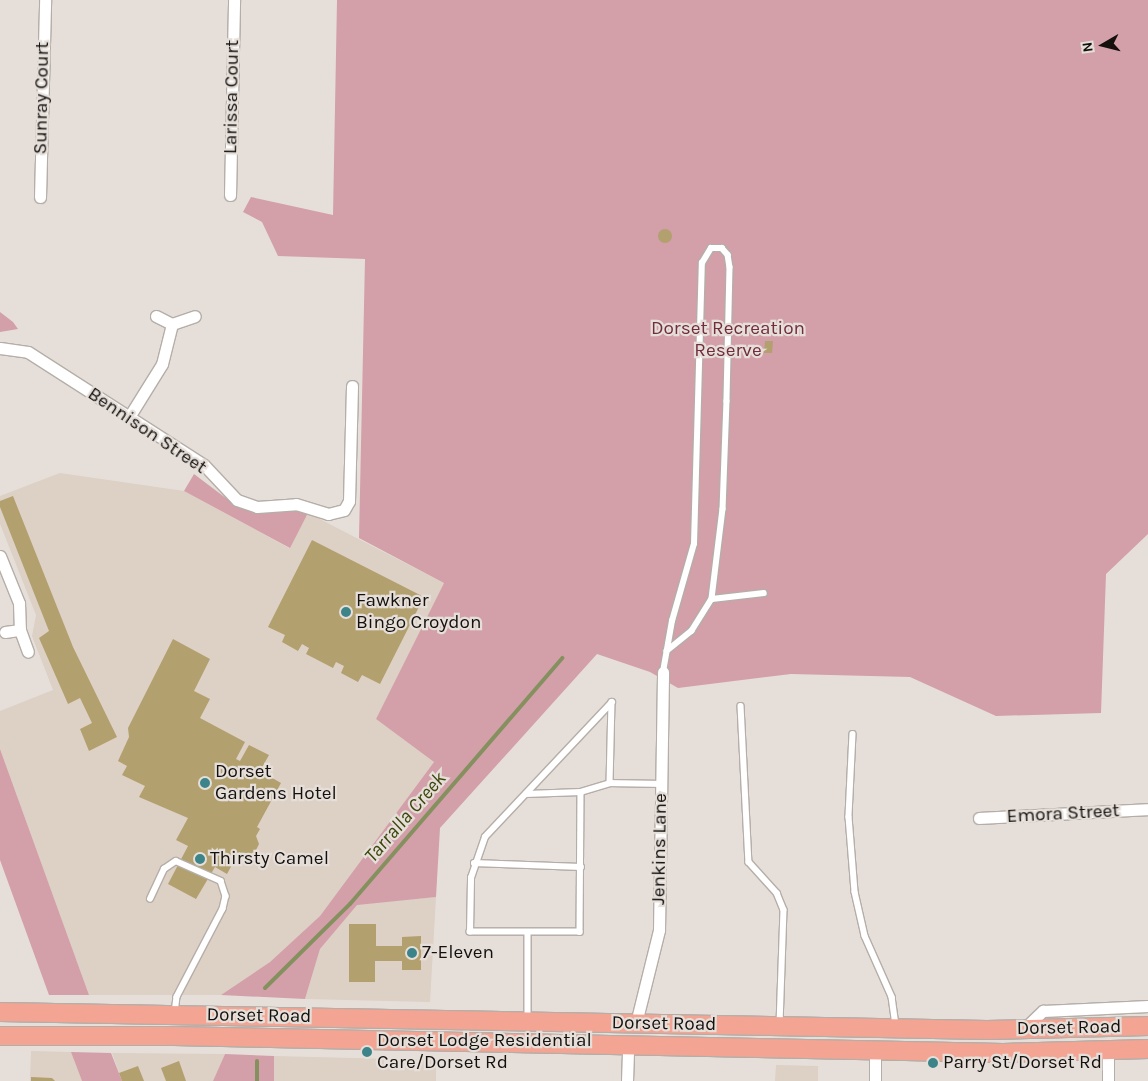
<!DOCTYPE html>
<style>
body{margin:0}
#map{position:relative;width:1148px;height:1081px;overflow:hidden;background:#e6dfd9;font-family:Karla,sans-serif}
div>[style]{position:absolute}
.built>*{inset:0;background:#ddd0c5}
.green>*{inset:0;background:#d39fa9}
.stream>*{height:4px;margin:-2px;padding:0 2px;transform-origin:2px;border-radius:2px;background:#85905f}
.building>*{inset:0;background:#b2a06f}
.round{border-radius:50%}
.roads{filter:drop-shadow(1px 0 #b5aea8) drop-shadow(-1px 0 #b5aea8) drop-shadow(0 1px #b5aea8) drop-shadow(0 -1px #b5aea8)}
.lane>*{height:5.5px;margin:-2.75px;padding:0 2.75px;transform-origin:2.75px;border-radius:2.75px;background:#fff}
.street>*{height:11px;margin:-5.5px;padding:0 5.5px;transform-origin:5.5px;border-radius:5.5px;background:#fff}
.primary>*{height:18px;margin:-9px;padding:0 9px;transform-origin:9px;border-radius:9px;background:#f3a492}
.dots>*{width:14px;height:14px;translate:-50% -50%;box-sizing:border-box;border:2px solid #e6dfd9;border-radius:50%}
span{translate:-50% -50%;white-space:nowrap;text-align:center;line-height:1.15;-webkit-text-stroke:4.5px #e6dfd9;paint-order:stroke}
.street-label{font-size:19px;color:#13100e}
.park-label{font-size:19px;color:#712c3e}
.poi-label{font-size:19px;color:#13100e}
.left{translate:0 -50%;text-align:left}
.water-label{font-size:20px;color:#3c460b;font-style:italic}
.north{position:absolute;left:1078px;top:20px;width:50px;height:50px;-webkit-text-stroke:4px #e6dfd9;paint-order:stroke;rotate:262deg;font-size:14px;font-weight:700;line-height:20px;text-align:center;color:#13100e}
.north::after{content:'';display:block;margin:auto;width:18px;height:22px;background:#13100e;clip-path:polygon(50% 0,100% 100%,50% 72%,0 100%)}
</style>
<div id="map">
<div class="built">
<i style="clip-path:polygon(60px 473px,184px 491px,289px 548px,308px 513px,444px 583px,376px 719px,434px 762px,320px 916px,270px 962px,221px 995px,89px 995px,0 749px,0 711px,53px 690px,32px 636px,36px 615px,0 524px,0 496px)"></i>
<i style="clip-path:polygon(436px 897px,430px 1002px,305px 999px,320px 949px,357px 904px)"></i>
<i style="clip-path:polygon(31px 1051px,71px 1052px,82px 1081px,30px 1081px)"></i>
<i style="clip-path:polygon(112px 1053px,225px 1054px,213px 1081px,122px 1081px)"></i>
<i style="clip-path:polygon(274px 1056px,436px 1060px,436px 1081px,274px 1081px)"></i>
<i style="clip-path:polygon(776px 1065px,818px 1066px,818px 1081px,775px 1081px)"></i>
</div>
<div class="green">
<i style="clip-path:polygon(337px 0,1148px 0,1148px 534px,1106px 574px,1101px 713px,996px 716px,910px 677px,791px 674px,678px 688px,650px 672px,597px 654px,440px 828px,436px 897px,357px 905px,320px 949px,305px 999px,221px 995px,270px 962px,320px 916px,434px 762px,376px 719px,444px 583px,359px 538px,365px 259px,278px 256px,262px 222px,243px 212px,251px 197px,333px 215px)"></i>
<i style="clip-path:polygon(0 312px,13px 322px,18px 329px,0 332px)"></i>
<i style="clip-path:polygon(194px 474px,239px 508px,270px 513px,293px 510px,308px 513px,290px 548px,184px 491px)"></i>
<i style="clip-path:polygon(0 749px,89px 995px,49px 995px,0 860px)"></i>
<i style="clip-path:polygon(71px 1052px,111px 1053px,122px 1081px,82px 1081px)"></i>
<i style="clip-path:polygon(225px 1054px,274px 1056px,274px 1081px,213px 1081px)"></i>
</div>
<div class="stream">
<i style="left:265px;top:988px;width:120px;rotate:-44.7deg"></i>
<i style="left:350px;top:904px;width:325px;rotate:-49.2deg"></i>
<i style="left:257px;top:1081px;width:20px;rotate:-90deg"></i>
</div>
<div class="building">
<i class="round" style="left:658px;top:229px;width:14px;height:14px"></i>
<i style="clip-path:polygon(765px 341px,773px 341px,772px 353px,764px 353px)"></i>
<i style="clip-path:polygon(13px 496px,73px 647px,117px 737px,89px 751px,80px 729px,92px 723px,80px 698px,68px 704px,39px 638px,49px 631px,0 507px,0 501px)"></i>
<i style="clip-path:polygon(312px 540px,424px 597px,380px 684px,362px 675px,358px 682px,341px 673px,344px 666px,336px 662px,333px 668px,306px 654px,309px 648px,302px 644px,298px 651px,282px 642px,285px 635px,268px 627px)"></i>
<i style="clip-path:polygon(173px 639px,210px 659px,194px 691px,210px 699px,200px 718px,245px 742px,236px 759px,240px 761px,249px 745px,269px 755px,260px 771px,281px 783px,257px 827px,260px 829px,256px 836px,259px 844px,254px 854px,249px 858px,239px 852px,227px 874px,215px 867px,196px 899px,168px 884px,188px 846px,176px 840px,188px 818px,139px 797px,145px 786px,122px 775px,127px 766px,118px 761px,129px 737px,128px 728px)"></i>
<i style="clip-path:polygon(349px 924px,376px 924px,376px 946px,402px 946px,402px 937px,421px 936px,421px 970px,402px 970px,402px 961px,375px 961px,375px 982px,349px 982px)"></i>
<i style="clip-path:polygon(179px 1061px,186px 1081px,166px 1081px,161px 1068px)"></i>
<i style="clip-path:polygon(138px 1066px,144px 1081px,122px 1081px,119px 1073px)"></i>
<i style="clip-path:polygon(31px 1077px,52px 1078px,55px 1081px,31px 1081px)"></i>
</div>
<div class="roads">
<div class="lane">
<i style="left:712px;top:599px;width:52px;rotate:-6.6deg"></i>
<i style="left:663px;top:672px;width:52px;rotate:-80deg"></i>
<i style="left:672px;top:621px;width:80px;rotate:-74.1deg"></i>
<i style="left:694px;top:544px;width:281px;rotate:-88.4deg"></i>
<i style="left:702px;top:263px;width:17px;rotate:-59deg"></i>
<i style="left:711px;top:248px;width:11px"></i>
<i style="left:722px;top:248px;width:9px;rotate:49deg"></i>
<i style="left:728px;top:255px;width:12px;rotate:81deg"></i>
<i style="left:730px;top:267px;width:134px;rotate:91.3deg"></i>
<i style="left:727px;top:401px;width:108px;rotate:92.1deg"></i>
<i style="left:723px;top:509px;width:91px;rotate:97deg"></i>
<i style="left:712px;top:599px;width:38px;rotate:122deg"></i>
<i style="left:692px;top:631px;width:32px;rotate:141deg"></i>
<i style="left:741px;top:706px;width:156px;rotate:87.1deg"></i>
<i style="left:749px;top:862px;width:42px;rotate:47.9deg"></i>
<i style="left:777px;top:893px;width:18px;rotate:68deg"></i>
<i style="left:784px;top:910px;width:115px;rotate:92deg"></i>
<i style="left:853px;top:734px;width:83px;rotate:92.8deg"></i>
<i style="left:849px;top:817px;width:75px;rotate:85.4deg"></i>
<i style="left:855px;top:892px;width:45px;rotate:77.2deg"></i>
<i style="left:865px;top:936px;width:67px;rotate:66.1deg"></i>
<i style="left:892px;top:997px;width:29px;rotate:82deg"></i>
<i style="left:581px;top:792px;width:140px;rotate:90.4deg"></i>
<i style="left:580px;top:932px;width:110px;rotate:180deg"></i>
<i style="left:470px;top:932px;width:54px;rotate:-88.9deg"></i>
<i style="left:471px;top:878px;width:43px;rotate:-71.1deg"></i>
<i style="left:485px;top:837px;width:185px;rotate:-46.7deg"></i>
<i style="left:612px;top:702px;width:81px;rotate:91.4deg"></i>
<i style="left:526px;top:794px;width:55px;rotate:-2.1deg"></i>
<i style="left:581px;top:792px;width:30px;rotate:-17deg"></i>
<i style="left:610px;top:783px;width:51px;rotate:1.1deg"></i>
<i style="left:474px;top:863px;width:107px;rotate:2.1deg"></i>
<i style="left:150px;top:899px;width:33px;rotate:-65deg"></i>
<i style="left:164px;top:869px;width:14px;rotate:-34deg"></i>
<i style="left:176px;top:861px;width:49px;rotate:24deg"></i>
<i style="left:221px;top:881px;width:16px;rotate:72deg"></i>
<i style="left:226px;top:896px;width:13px;rotate:103deg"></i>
<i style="left:223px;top:909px;width:99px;rotate:117.6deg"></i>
<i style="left:177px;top:997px;width:16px;rotate:97deg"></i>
<i style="left:528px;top:933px;width:88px;rotate:90deg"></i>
</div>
<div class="street">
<i style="left:230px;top:195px;width:195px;rotate:-88.8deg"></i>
<i style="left:40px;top:197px;width:197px;rotate:-88.5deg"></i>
<i style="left:156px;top:316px;width:18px;rotate:27deg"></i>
<i style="left:172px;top:324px;width:24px;rotate:-19deg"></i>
<i style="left:0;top:348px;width:28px;rotate:8deg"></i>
<i style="left:28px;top:352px;width:209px;rotate:32.7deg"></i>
<i style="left:204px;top:465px;width:48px;rotate:46.7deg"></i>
<i style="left:237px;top:500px;width:21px;rotate:19deg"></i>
<i style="left:257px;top:507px;width:39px;rotate:-4deg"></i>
<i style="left:296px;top:504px;width:34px;rotate:17deg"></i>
<i style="left:328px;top:514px;width:16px;rotate:-14deg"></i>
<i style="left:344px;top:510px;width:10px;rotate:-61deg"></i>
<i style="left:349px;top:501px;width:115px;rotate:-88.5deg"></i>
<i style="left:129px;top:417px;width:62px;rotate:-58.1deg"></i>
<i style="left:162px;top:364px;width:41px;rotate:-76deg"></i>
<i style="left:0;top:556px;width:51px;rotate:68deg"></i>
<i style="left:19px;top:603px;width:27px;rotate:88deg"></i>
<i style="left:5px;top:632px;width:15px;rotate:-8deg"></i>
<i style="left:20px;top:630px;width:23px;rotate:70deg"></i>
<i style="left:979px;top:818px;width:169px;rotate:-3deg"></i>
<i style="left:636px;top:1023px;width:96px;rotate:-76.1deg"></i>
<i style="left:659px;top:930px;width:258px;rotate:-89.1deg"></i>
<i style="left:1023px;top:1030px;width:28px;rotate:-44deg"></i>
<i style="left:1043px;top:1011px;width:105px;rotate:-2.7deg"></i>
<i style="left:627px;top:1081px;width:35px;rotate:-88deg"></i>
<i style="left:875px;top:1081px;width:31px;rotate:-90deg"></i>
<i style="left:1108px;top:1081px;width:30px;rotate:-90deg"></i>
</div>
<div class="primary">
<i style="left:0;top:1012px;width:987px;rotate:1.04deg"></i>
<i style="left:987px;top:1030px;width:161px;rotate:-1.4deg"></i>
<i style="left:0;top:1036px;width:174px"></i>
<i style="left:174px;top:1036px;width:829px;rotate:1.17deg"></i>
<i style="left:1003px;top:1053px;width:145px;rotate:-1.6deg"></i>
</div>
</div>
<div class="dots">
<i style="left:346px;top:612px;background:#3c848a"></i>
<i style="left:205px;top:783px;background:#3c848a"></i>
<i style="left:200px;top:859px;background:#3c848a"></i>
<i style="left:412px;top:953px;background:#3c848a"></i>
<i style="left:367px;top:1052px;background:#3c848a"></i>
<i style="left:933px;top:1063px;background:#3c848a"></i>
</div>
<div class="street-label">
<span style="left:232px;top:97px;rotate:-89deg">Larissa Court</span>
<span style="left:42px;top:98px;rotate:-89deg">Sunray Court</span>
<span style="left:147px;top:431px;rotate:34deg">Bennison Street</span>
<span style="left:1063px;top:814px;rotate:-3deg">Emora Street</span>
<span style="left:660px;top:849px;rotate:-89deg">Jenkins Lane</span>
<span style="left:259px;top:1016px;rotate:1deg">Dorset Road</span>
<span style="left:664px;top:1024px;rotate:1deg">Dorset Road</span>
<span style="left:1069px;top:1028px;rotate:-1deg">Dorset Road</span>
</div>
<div class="park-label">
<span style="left:728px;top:340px">Dorset Recreation<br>Reserve</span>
</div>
<div class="poi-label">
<span class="left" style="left:356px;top:612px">Fawkner<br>Bingo Croydon</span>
<span class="left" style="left:215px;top:783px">Dorset<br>Gardens Hotel</span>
<span class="left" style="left:210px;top:859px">Thirsty Camel</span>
<span class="left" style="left:422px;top:953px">7-Eleven</span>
<span class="left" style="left:377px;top:1052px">Dorset Lodge Residential<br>Care/Dorset Rd</span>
<span class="left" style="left:943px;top:1063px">Parry St/Dorset Rd</span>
</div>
<div class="water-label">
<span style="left:405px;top:817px;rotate:-49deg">Tarralla Creek</span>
</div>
<div class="north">N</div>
</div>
